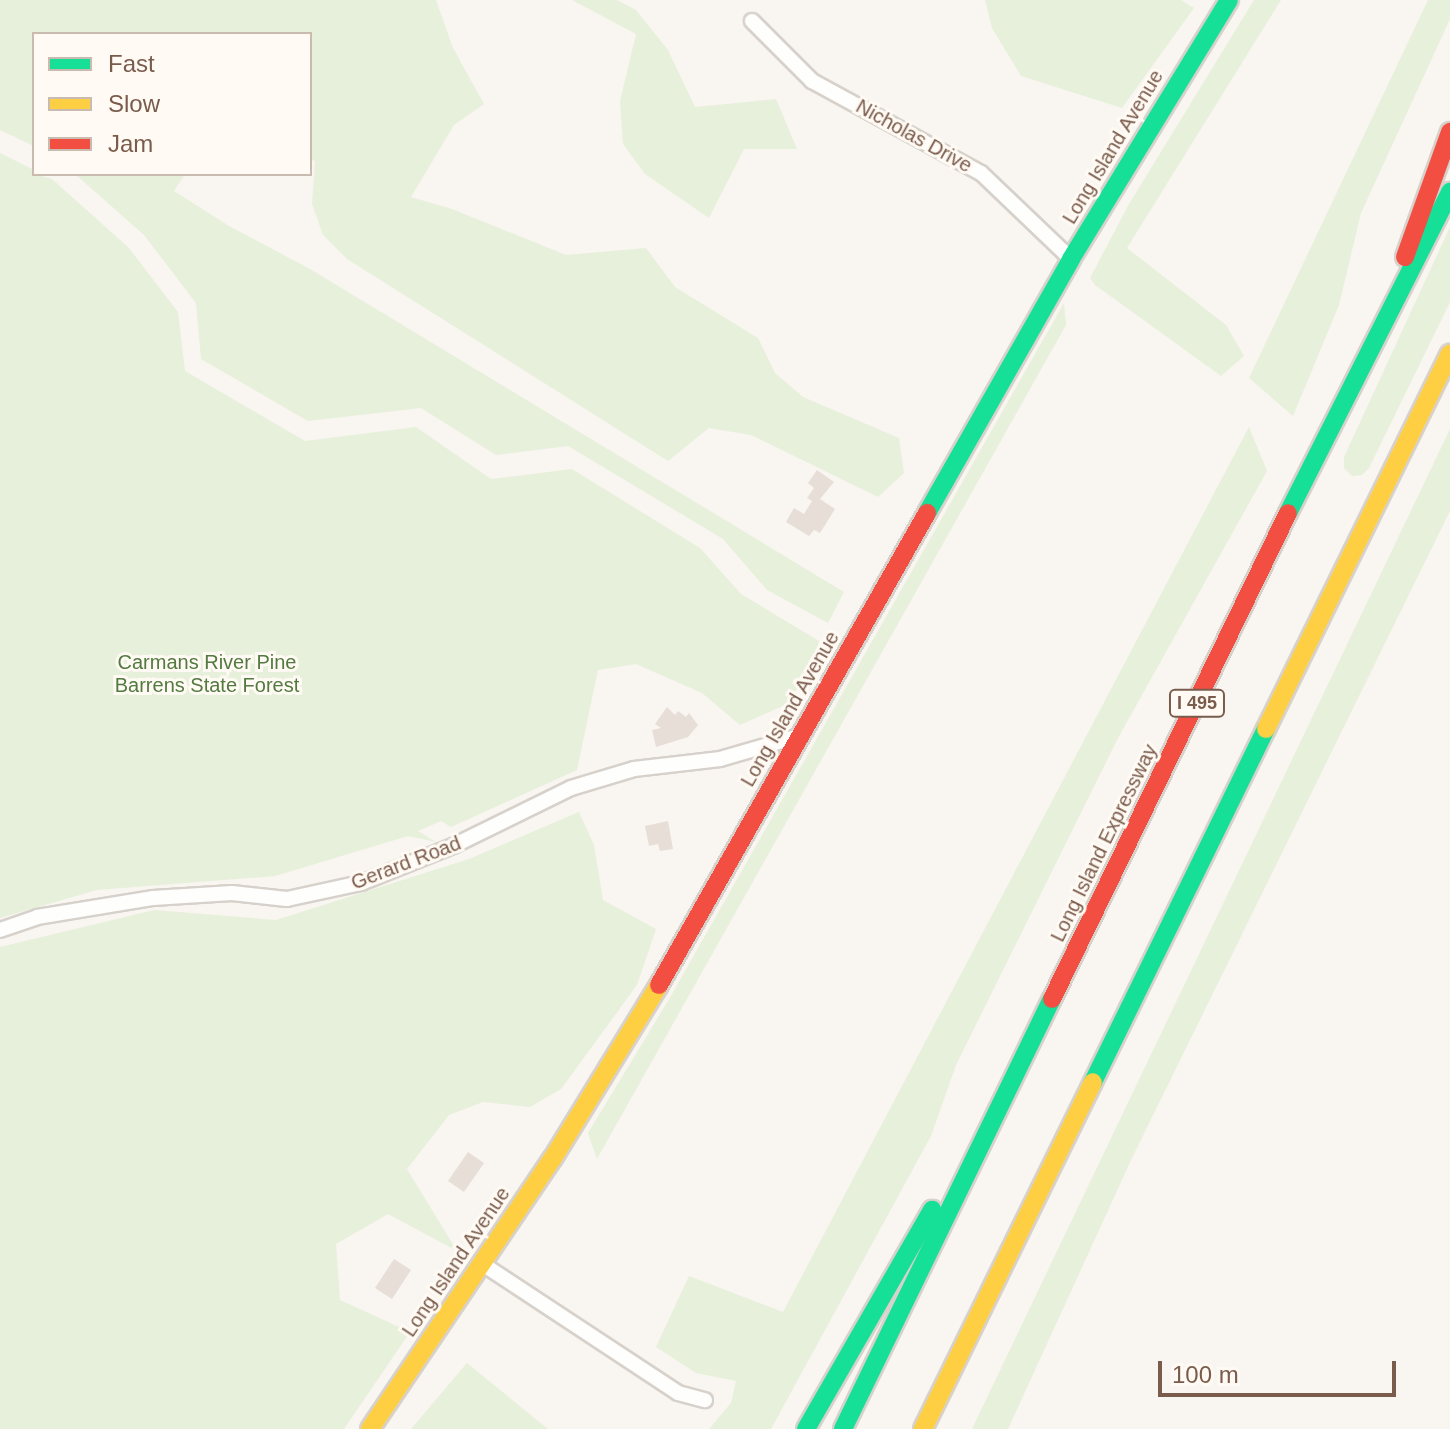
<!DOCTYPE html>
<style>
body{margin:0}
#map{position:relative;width:1450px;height:1429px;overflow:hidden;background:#f9f5f0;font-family:Arial,sans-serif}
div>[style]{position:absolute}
.green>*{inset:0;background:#e7f0db}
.building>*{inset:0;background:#e6ded7}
.roads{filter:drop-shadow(2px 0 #d7d1cb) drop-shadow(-2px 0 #d7d1cb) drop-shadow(0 2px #d7d1cb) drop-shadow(0 -2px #d7d1cb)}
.street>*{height:14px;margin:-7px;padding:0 7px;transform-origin:7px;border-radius:7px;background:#fefefd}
.fast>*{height:18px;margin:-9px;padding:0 9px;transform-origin:9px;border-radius:9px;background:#16e098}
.slow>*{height:18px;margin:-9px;padding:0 9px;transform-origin:9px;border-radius:9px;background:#ffcf43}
.jam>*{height:18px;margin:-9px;padding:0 9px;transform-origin:9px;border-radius:9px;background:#f24e42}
span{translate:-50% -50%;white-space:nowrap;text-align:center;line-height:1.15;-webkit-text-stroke:6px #fffaf3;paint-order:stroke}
.shield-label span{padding:2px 6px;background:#fffaf3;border:2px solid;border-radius:6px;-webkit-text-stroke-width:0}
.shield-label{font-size:18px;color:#7a5c4d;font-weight:700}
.street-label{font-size:20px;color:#7a5c4d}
.park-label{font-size:20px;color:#537a41}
.legend{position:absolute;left:32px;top:32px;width:280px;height:144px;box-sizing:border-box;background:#fffaf3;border:2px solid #cabbb1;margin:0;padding:10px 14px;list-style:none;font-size:24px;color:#7a5c4d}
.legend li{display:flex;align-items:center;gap:16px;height:40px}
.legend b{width:40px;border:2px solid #cabbb1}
.scale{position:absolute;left:1158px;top:1361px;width:238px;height:36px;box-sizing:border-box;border:4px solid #7a5c4d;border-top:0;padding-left:10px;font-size:24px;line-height:28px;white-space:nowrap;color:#7a5c4d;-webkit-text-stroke:6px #fffaf3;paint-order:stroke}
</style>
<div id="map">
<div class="green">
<i style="clip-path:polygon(0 0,436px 0,453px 48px,484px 104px,454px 125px,411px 197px,452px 209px,566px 255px,646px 248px,675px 287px,758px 338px,775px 373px,803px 397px,899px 438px,904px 473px,878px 497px,751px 435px,709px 428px,668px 461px,347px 259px,323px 235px,312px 204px,315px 161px,310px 159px,310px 34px,34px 34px,34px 146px,0 130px)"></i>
<i style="clip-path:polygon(572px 0,617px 0,636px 10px,668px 50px,695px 107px,776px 99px,797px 149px,744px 149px,709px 218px,645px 174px,623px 144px,620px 101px,636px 34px)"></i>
<i style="clip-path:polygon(985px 0,1181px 0,1194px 8px,1122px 108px,1021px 76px,992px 28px)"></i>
<i style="clip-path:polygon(1254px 0,1281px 0,1127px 248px,1226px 325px,1244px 356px,1221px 376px,1095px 285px,1090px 278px,1129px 204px)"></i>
<i style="clip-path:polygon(1428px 0,1450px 0,1450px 19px,1361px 213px,1339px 305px,1293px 416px,1249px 378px)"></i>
<i style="clip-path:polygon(0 153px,34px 170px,34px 174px,52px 179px,128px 247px,178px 312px,185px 371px,305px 441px,416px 427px,491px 479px,572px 469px,700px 548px,741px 594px,819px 641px,812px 668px,785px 705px,740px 725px,702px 693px,636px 664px,598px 670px,577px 770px,451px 827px,441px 821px,418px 831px,436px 842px,408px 836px,275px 876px,97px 890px,0 918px)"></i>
<i style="clip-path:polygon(75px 174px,185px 174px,174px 191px,229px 226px,310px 269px,844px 592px,828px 623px,767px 590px,723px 539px,568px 446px,496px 455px,421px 408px,308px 421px,201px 359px,196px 303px,144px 235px)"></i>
<i style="clip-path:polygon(1450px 227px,1450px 302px,1369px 468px,1362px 475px,1352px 476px,1344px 468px,1344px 457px)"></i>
<i style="clip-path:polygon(1064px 303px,1066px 325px,597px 1159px,588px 1133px,668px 1001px)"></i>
<i style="clip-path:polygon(1249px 427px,1267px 471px,1118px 738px,956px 1065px,931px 1136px,771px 1429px,709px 1429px,731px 1403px,736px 1381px,696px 1373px,656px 1347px,689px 1276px,783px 1312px)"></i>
<i style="clip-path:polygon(1450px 429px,1450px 511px,1132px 1158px,1008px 1429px,972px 1429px)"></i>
<i style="clip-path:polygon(579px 812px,594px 845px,603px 900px,656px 929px,637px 985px,561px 1089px,530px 1107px,483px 1102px,449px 1115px,407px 1169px,457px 1251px,388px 1214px,336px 1244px,340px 1300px,410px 1332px,344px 1429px,0 1429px,0 947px,154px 910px,276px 920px,469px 859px)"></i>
<i style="clip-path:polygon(467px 1363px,548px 1429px,411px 1429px)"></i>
</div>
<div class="building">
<i style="clip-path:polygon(817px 470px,834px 482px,820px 499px,835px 509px,820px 533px,814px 530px,809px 536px,786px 522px,794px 508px,804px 514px,812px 501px,807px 498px,814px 488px,808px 483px)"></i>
<i style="clip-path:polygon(667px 707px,675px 715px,678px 711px,686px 717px,689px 713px,698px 725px,688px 737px,656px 747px,652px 730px,661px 728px,655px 724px)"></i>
<i style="clip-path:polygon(668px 821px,673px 849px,660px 851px,658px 844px,649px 846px,645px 826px)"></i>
<i style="clip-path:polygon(468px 1152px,484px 1163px,464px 1192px,448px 1181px)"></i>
<i style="clip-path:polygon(394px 1259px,411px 1270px,392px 1299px,375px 1288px)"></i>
</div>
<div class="roads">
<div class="street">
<i style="left:752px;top:21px;width:85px;rotate:45deg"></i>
<i style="left:812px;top:81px;width:192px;rotate:28.6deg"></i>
<i style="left:981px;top:173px;width:124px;rotate:43.7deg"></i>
<i style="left:0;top:930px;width:39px;rotate:-19deg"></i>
<i style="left:37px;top:917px;width:118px;rotate:-9.3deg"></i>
<i style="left:153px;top:898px;width:79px;rotate:-3.6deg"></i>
<i style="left:232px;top:893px;width:55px;rotate:6.2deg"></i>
<i style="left:287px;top:899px;width:76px;rotate:-12.2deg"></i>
<i style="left:361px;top:883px;width:99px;rotate:-21.9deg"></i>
<i style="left:453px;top:846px;width:131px;rotate:-26.2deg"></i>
<i style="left:571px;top:788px;width:66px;rotate:-16.8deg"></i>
<i style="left:634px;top:769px;width:87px;rotate:-6.6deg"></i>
<i style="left:720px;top:759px;width:82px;rotate:-16.2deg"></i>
<i style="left:481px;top:1263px;width:236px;rotate:33.4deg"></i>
<i style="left:678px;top:1393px;width:28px;rotate:15deg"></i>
</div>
<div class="fast">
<i style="left:927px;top:513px;width:292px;rotate:-60.4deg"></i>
<i style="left:1071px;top:259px;width:303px;rotate:-58.6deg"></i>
<i style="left:1288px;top:513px;width:360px;rotate:-63.2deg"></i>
<i style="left:1093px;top:1082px;width:393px;rotate:-63.9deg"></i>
<i style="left:806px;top:1429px;width:253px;rotate:-60.1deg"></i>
<i style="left:843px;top:1429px;width:478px;rotate:-64.1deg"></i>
</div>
<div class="slow">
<i style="left:1266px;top:729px;width:418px;rotate:-63.9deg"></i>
<i style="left:370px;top:1429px;width:327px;rotate:-56deg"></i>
<i style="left:553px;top:1158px;width:203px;rotate:-58.5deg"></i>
<i style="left:923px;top:1429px;width:386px;rotate:-63.9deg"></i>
</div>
<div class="jam">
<i style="left:1405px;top:257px;width:133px;rotate:-70.2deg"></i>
<i style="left:659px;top:985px;width:543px;rotate:-60.41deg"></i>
<i style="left:1052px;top:999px;width:540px;rotate:-64.1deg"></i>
</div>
</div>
<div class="shield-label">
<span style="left:1197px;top:703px">I 495</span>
</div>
<div class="street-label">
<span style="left:914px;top:136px;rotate:29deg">Nicholas Drive</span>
<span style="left:1113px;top:147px;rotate:-59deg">Long Island Avenue</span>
<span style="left:790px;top:709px;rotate:-60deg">Long Island Avenue</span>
<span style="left:1104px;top:843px;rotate:-64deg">Long Island Expressway</span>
<span style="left:406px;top:863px;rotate:-21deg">Gerard Road</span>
<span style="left:456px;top:1262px;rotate:-56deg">Long Island Avenue</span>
</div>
<div class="park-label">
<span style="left:207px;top:674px">Carmans River Pine<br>Barrens State Forest</span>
</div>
<ul class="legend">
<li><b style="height:10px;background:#16e098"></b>Fast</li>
<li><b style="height:10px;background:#ffcf43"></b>Slow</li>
<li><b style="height:10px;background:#f24e42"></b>Jam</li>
</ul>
<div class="scale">100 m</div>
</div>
